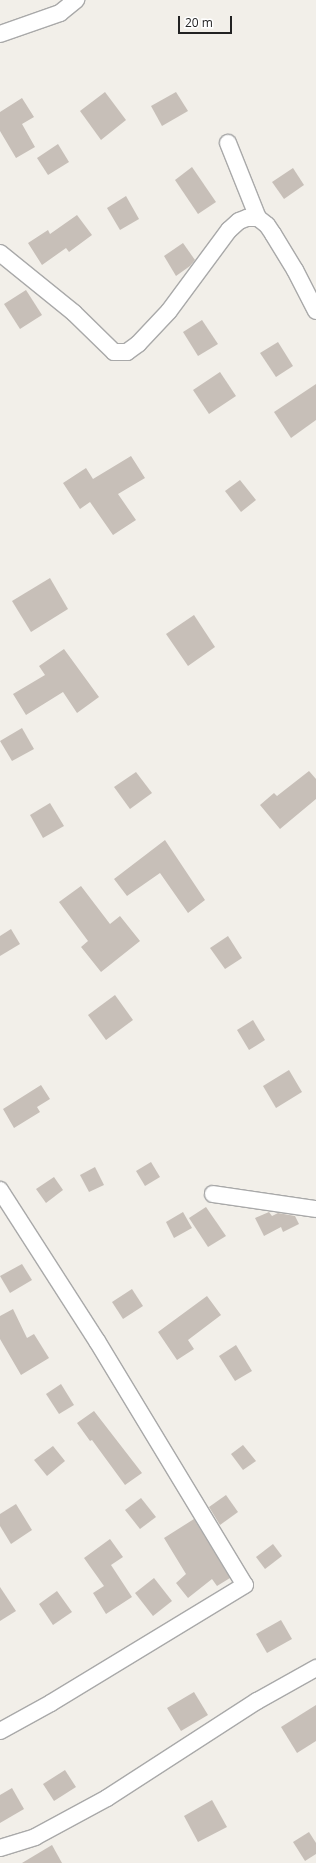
<!DOCTYPE html>
<style>
body{margin:0}
#map{position:relative;width:316px;height:1863px;overflow:hidden;background:#f2efe9;font-family:"Open Sans",sans-serif}
div>[style]{position:absolute}
.building>*{inset:0;background:#c7bfb8}
.roads{filter:drop-shadow(1px 0 #a9a9a9) drop-shadow(-1px 0 #a9a9a9) drop-shadow(0 1px #a9a9a9) drop-shadow(0 -1px #a9a9a9)}
.street>*{height:16px;margin:-8px;padding:0 8px;transform-origin:8px;border-radius:8px;background:#fff}
span{translate:-50% -50%;white-space:nowrap;text-align:center;line-height:1.15;-webkit-text-stroke:3px #fff;paint-order:stroke}
.scale{position:absolute;left:178px;top:16px;width:54px;height:18px;box-sizing:border-box;border:2px solid #222;border-top:0;padding-left:5px;font-size:12px;line-height:14px;white-space:nowrap;color:#222;-webkit-text-stroke:3px #fff;paint-order:stroke}
</style>
<div id="map">
<div class="building">
<i style="clip-path:polygon(105px 92px,126px 120px,101px 140px,80px 111px)"></i>
<i style="clip-path:polygon(176px 92px,188px 111px,162px 126px,151px 106px)"></i>
<i style="clip-path:polygon(22px 98px,34px 117px,22px 124px,35px 147px,16px 158px,0 131px,0 112px)"></i>
<i style="clip-path:polygon(58px 144px,69px 162px,48px 175px,37px 158px)"></i>
<i style="clip-path:polygon(192px 167px,216px 202px,198px 214px,175px 180px)"></i>
<i style="clip-path:polygon(293px 168px,304px 185px,284px 199px,272px 182px)"></i>
<i style="clip-path:polygon(126px 196px,139px 219px,120px 230px,107px 208px)"></i>
<i style="clip-path:polygon(77px 215px,92px 235px,69px 252px,66px 248px,42px 265px,28px 243px,48px 230px,50px 234px)"></i>
<i style="clip-path:polygon(183px 243px,195px 260px,190px 266px,176px 276px,164px 256px)"></i>
<i style="clip-path:polygon(26px 290px,42px 315px,20px 329px,4px 304px)"></i>
<i style="clip-path:polygon(202px 320px,218px 344px,198px 356px,183px 332px)"></i>
<i style="clip-path:polygon(278px 342px,293px 366px,276px 377px,260px 353px)"></i>
<i style="clip-path:polygon(220px 372px,236px 396px,209px 414px,193px 390px)"></i>
<i style="clip-path:polygon(316px 384px,316px 420px,291px 438px,274px 412px)"></i>
<i style="clip-path:polygon(131px 456px,145px 478px,118px 494px,136px 520px,113px 535px,90px 502px,80px 509px,63px 483px,86px 468px,93px 479px)"></i>
<i style="clip-path:polygon(240px 480px,256px 500px,241px 512px,225px 491px)"></i>
<i style="clip-path:polygon(50px 578px,68px 609px,31px 632px,12px 601px)"></i>
<i style="clip-path:polygon(194px 615px,215px 647px,188px 666px,166px 634px)"></i>
<i style="clip-path:polygon(64px 649px,99px 697px,77px 713px,63px 692px,26px 715px,13px 694px,45px 675px,39px 666px)"></i>
<i style="clip-path:polygon(22px 728px,34px 749px,12px 761px,0 741px)"></i>
<i style="clip-path:polygon(309px 771px,316px 779px,316px 799px,280px 829px,260px 805px,274px 793px,277px 796px)"></i>
<i style="clip-path:polygon(136px 772px,152px 793px,130px 809px,114px 787px)"></i>
<i style="clip-path:polygon(50px 803px,64px 826px,43px 838px,30px 815px)"></i>
<i style="clip-path:polygon(165px 840px,205px 900px,188px 913px,160px 873px,127px 896px,114px 879px)"></i>
<i style="clip-path:polygon(81px 886px,110px 924px,120px 916px,140px 941px,101px 972px,81px 947px,88px 941px,59px 902px)"></i>
<i style="clip-path:polygon(11px 929px,20px 944px,0 956px,0 936px)"></i>
<i style="clip-path:polygon(228px 936px,242px 958px,225px 969px,210px 948px)"></i>
<i style="clip-path:polygon(115px 995px,133px 1020px,106px 1040px,88px 1015px)"></i>
<i style="clip-path:polygon(253px 1020px,265px 1040px,249px 1050px,237px 1030px)"></i>
<i style="clip-path:polygon(289px 1070px,302px 1092px,276px 1108px,263px 1086px)"></i>
<i style="clip-path:polygon(41px 1085px,50px 1099px,37px 1107px,40px 1112px,14px 1128px,3px 1109px)"></i>
<i style="clip-path:polygon(151px 1162px,160px 1177px,145px 1186px,136px 1171px)"></i>
<i style="clip-path:polygon(95px 1167px,104px 1185px,89px 1192px,80px 1175px)"></i>
<i style="clip-path:polygon(54px 1177px,63px 1190px,46px 1203px,36px 1189px)"></i>
<i style="clip-path:polygon(206px 1207px,226px 1236px,208px 1247px,189px 1218px)"></i>
<i style="clip-path:polygon(183px 1212px,192px 1228px,174px 1238px,166px 1222px)"></i>
<i style="clip-path:polygon(269px 1212px,272px 1216px,278px 1213px,295px 1216px,299px 1224px,283px 1232px,281px 1227px,264px 1236px,255px 1218px)"></i>
<i style="clip-path:polygon(22px 1264px,32px 1280px,10px 1293px,0 1276px)"></i>
<i style="clip-path:polygon(132px 1289px,143px 1306px,123px 1319px,112px 1302px)"></i>
<i style="clip-path:polygon(207px 1296px,221px 1315px,188px 1340px,194px 1349px,177px 1360px,158px 1332px)"></i>
<i style="clip-path:polygon(13px 1309px,27px 1338px,34px 1334px,49px 1358px,21px 1375px,0 1339px,0 1316px)"></i>
<i style="clip-path:polygon(236px 1345px,252px 1371px,235px 1381px,219px 1356px)"></i>
<i style="clip-path:polygon(61px 1384px,74px 1405px,59px 1414px,46px 1394px)"></i>
<i style="clip-path:polygon(94px 1411px,142px 1473px,125px 1485px,92px 1440px,90px 1441px,77px 1423px)"></i>
<i style="clip-path:polygon(243px 1445px,256px 1461px,243px 1470px,231px 1454px)"></i>
<i style="clip-path:polygon(53px 1446px,65px 1461px,47px 1476px,34px 1460px)"></i>
<i style="clip-path:polygon(226px 1495px,238px 1512px,220px 1525px,209px 1507px)"></i>
<i style="clip-path:polygon(141px 1498px,156px 1517px,140px 1529px,125px 1510px)"></i>
<i style="clip-path:polygon(16px 1504px,32px 1530px,11px 1544px,0 1526px,0 1514px)"></i>
<i style="clip-path:polygon(194px 1519px,230px 1578px,217px 1586px,212px 1579px,188px 1598px,176px 1583px,186px 1574px,164px 1538px)"></i>
<i style="clip-path:polygon(110px 1539px,123px 1557px,111px 1565px,132px 1597px,106px 1614px,93px 1593px,104px 1586px,84px 1558px)"></i>
<i style="clip-path:polygon(273px 1544px,282px 1556px,265px 1569px,256px 1557px)"></i>
<i style="clip-path:polygon(154px 1578px,172px 1601px,153px 1616px,135px 1593px)"></i>
<i style="clip-path:polygon(0 1587px,16px 1611px,0 1621px)"></i>
<i style="clip-path:polygon(57px 1591px,72px 1612px,53px 1625px,39px 1604px)"></i>
<i style="clip-path:polygon(281px 1620px,292px 1639px,267px 1653px,256px 1634px)"></i>
<i style="clip-path:polygon(194px 1692px,208px 1715px,181px 1731px,167px 1708px)"></i>
<i style="clip-path:polygon(316px 1705px,316px 1741px,297px 1753px,281px 1727px)"></i>
<i style="clip-path:polygon(65px 1770px,76px 1787px,54px 1801px,43px 1784px)"></i>
<i style="clip-path:polygon(12px 1788px,24px 1809px,0 1823px,0 1795px)"></i>
<i style="clip-path:polygon(212px 1800px,227px 1827px,198px 1842px,184px 1816px)"></i>
<i style="clip-path:polygon(309px 1832px,316px 1843px,316px 1854px,305px 1861px,293px 1842px)"></i>
<i style="clip-path:polygon(52px 1845px,62px 1863px,22px 1863px)"></i>
</div>
<div class="roads">
<div class="street">
<i style="left:0;top:34px;width:64px;rotate:-19.3deg"></i>
<i style="left:60px;top:13px;width:21px;rotate:-39deg"></i>
<i style="left:228px;top:143px;width:81px;rotate:68.2deg"></i>
<i style="left:0;top:253px;width:95px;rotate:39deg"></i>
<i style="left:74px;top:313px;width:56px;rotate:44.3deg"></i>
<i style="left:114px;top:352px;width:13px"></i>
<i style="left:127px;top:352px;width:14px;rotate:-36deg"></i>
<i style="left:138px;top:344px;width:45px;rotate:-46.8deg"></i>
<i style="left:169px;top:311px;width:101px;rotate:-53.5deg"></i>
<i style="left:229px;top:230px;width:13px;rotate:-42deg"></i>
<i style="left:239px;top:221px;width:9px;rotate:-21deg"></i>
<i style="left:247px;top:218px;width:11px"></i>
<i style="left:258px;top:218px;width:11px;rotate:38deg"></i>
<i style="left:267px;top:225px;width:11px;rotate:56deg"></i>
<i style="left:273px;top:234px;width:42px;rotate:58.6deg"></i>
<i style="left:295px;top:270px;width:46px;rotate:62.9deg"></i>
<i style="left:0;top:1190px;width:179px;rotate:57.3deg"></i>
<i style="left:97px;top:1341px;width:285px;rotate:58.8deg"></i>
<i style="left:245px;top:1585px;width:227px;rotate:148.7deg"></i>
<i style="left:51px;top:1703px;width:58px;rotate:151.2deg"></i>
<i style="left:213px;top:1194px;width:104px;rotate:8.3deg"></i>
<i style="left:0;top:1848px;width:37px;rotate:-17deg"></i>
<i style="left:35px;top:1837px;width:82px;rotate:-28.4deg"></i>
<i style="left:107px;top:1798px;width:179px;rotate:-32.9deg"></i>
<i style="left:257px;top:1701px;width:68px;rotate:-29.2deg"></i>
</div>
</div>
<div class="scale">20 m</div>
</div>
